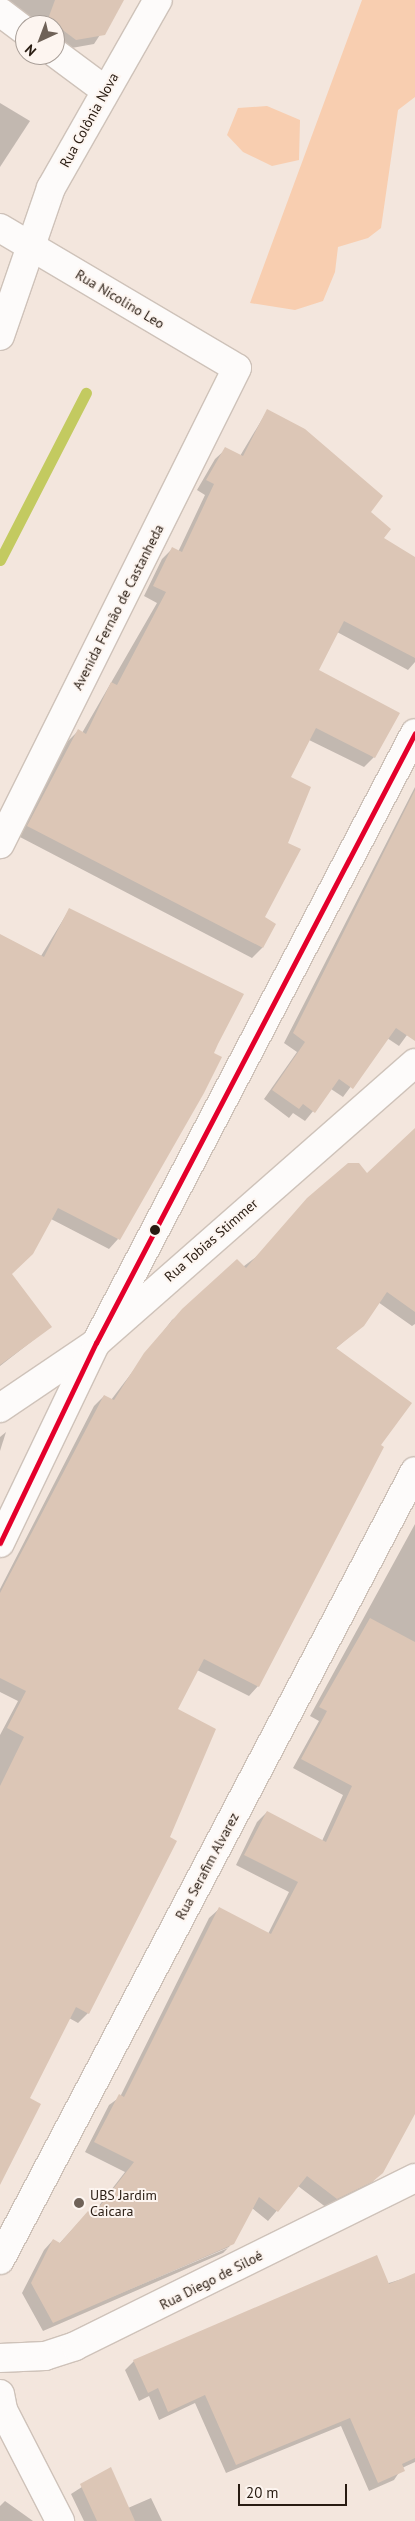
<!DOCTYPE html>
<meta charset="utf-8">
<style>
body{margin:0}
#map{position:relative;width:415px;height:2521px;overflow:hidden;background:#f3e6dd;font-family:"PT Sans",sans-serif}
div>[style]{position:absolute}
.green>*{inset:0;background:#f8ceb0}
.shadow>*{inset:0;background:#0003}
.stream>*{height:11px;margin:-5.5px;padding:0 5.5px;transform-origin:5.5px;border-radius:5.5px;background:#c3ca60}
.building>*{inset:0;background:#dcc6b6}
.roads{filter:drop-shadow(1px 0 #cec2b9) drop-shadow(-1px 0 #cec2b9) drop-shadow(0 1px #cec2b9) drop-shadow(0 -1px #cec2b9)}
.minor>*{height:28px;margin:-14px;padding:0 14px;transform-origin:14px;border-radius:14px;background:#fdfbfa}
.bus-1>*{height:5px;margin:-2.5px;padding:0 2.5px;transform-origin:2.5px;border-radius:2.5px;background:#e4002b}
.dots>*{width:14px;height:14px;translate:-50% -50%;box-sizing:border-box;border:2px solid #fdf5f0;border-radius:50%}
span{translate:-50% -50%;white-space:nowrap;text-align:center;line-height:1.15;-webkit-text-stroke:4px #fdf5f0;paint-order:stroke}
.street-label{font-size:14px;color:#281b11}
.poi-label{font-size:14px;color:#281b11}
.left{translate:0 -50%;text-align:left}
.north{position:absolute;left:15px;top:15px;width:50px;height:50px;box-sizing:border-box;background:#fdf5f0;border:1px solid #a89e97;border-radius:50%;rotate:223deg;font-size:14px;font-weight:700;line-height:20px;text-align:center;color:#281b11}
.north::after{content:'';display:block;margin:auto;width:18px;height:22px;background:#6f6258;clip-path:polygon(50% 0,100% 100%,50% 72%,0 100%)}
.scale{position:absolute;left:238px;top:2484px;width:109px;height:22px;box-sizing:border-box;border:2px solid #281b11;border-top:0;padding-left:6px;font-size:15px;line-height:18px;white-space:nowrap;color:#281b11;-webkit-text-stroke:4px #fdf5f0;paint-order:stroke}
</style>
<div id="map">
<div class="green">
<i style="clip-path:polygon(362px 0,415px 0,415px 97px,398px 110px,381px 228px,368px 238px,338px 247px,335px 272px,323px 301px,295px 310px,250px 303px)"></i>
<i style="clip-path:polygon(267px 106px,300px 120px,299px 160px,272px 166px,243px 152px,227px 135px,238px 108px)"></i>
</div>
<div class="shadow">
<i style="clip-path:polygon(0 0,123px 0,94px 44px,66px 49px,55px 41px,55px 25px,33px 25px)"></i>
<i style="clip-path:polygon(0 103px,30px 121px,0 167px)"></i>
<i style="clip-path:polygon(267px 411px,370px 513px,382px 538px,415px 559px,415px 662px,408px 670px,337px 632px,317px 671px,374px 757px,364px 767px,309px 740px,289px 778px,287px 844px,263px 918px,262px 948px,252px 958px,18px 836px,68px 741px,78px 731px,82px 733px,157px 603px,144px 596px,162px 559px,172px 549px,178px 552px,205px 495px,197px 490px,215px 459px,226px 449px,240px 456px)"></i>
<i style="clip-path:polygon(415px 787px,415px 1024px,399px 1046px,387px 1038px,343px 1097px,331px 1089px,305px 1121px,293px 1113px,289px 1118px,264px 1099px,297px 1052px,284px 1043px)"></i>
<i style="clip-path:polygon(69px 910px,118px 1239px,109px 1249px,51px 1219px,10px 1274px,50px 1327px,0 1366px,0 935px,41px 956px)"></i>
<i style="clip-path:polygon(415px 1150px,415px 1324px,412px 1326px,378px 1302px,363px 1325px,335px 1349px,379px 1446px,258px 1686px,249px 1696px,197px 1670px,177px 1709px,88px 2013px,78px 2023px,69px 2018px,28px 2098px,0 2183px,0 1735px,18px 1701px,0 1692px,0 1589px,94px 1406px,104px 1396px,111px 1400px,172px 1320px,367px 1174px)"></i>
<i style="clip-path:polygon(6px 1432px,0 1451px,0 1437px)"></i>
<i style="clip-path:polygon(415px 1524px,415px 2105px,382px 2172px,372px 2182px,327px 2208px,298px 2186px,268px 2221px,252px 2208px,229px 2247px,47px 2324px,228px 2248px,223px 2253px,43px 2331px,22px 2293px,44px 2250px,53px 2240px,59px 2244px,88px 2212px,91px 2216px,125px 2172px,85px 2152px,109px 2105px,120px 2097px,209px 1918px,219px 1909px,268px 1934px,289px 1892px,236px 1865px,257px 1822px,267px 1812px,322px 1841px,343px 1795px,293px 1768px,319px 1721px,310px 1716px)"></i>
<i style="clip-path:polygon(415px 2275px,415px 2462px,402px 2468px,394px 2480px,369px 2491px,341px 2426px,226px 2473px,195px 2403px,159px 2420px,149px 2396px,139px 2401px,125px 2370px,134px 2361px)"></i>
<i style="clip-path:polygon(110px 2469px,128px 2508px,151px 2498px,162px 2521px,84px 2521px,71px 2494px)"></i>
<i style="clip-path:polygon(5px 2501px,33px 2521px,0 2521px,0 2506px)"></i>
</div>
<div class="stream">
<i style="left:0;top:560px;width:188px;rotate:-62.8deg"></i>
</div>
<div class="building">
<i style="clip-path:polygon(55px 0,124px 0,105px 35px,76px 40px,48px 19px)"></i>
<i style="clip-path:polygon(267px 409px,305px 429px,383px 496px,371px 512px,391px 529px,384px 538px,415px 557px,415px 658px,344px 621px,319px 670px,400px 713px,375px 758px,316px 728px,291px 777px,311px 787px,288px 843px,301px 849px,265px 917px,276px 924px,263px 948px,27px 826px,78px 729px,86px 734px,111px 682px,117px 685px,166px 592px,153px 586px,172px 547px,182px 552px,214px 484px,206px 480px,225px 447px,243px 456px)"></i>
<i style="clip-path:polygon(415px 790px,415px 1041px,396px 1028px,353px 1089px,339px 1079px,315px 1113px,303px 1104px,299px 1109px,272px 1090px,305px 1042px,293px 1033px)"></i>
<i style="clip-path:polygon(69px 908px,244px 994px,218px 1044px,214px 1053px,222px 1057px,204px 1093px,120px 1240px,58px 1208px,33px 1254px,12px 1274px,52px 1327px,0 1365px,0 934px,44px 957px)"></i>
<i style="clip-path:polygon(415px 1128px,415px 1312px,387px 1292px,364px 1326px,336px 1348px,412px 1403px,381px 1445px,384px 1447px,259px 1687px,204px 1659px,178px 1709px,216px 1729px,170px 1837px,177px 1841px,89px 2014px,76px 2007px,30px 2098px,41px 2104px,0 2185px,0 1786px,24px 1737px,7px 1728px,26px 1691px,0 1678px,0 1593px,104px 1395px,114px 1400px,144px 1353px,182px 1309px,237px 1259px,246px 1268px,307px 1198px,348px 1163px,359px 1163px,367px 1173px)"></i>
<i style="clip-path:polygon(370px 1618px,415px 1642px,415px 2114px,383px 2173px,372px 2182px,337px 2199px,307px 2176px,278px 2212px,259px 2197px,234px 2244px,53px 2323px,31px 2283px,53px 2239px,60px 2243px,88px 2211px,93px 2215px,134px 2162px,94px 2142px,119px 2094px,124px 2097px,219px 1907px,271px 1934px,298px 1882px,244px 1855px,267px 1811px,326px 1842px,352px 1786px,301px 1759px,327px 1711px,319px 1707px)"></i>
<i style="clip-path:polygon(377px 2255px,389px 2284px,415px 2273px,415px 2458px,402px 2464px,405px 2471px,378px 2483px,350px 2418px,236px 2465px,205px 2395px,168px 2412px,158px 2388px,148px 2393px,133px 2360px)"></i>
<i style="clip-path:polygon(111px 2467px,135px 2521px,97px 2521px,80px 2484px)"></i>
</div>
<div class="roads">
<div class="minor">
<i style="left:0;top:12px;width:31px;rotate:37deg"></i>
<i style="left:55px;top:53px;width:62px;rotate:36.5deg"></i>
<i style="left:0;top:228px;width:275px;rotate:30.6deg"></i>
<i style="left:237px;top:368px;width:532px;rotate:116.47deg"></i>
<i style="left:0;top:336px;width:157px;rotate:-71deg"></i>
<i style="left:51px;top:188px;width:216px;rotate:-60.4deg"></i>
<i style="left:0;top:1408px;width:116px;rotate:-34.1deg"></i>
<i style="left:96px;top:1343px;width:424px;rotate:-41.3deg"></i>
<i style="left:0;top:1543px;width:222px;rotate:-64.4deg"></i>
<i style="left:96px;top:1343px;width:688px;rotate:-62.39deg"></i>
<i style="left:0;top:2260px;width:891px;rotate:-62.26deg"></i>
<i style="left:0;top:2358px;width:45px;rotate:-2.5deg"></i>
<i style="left:45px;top:2356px;width:32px;rotate:-18deg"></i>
<i style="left:75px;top:2346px;width:379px;rotate:-26.3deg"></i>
<i style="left:0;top:2394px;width:16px;rotate:79deg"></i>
<i style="left:3px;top:2410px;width:125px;rotate:62.8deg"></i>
</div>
</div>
<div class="bus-1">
<i style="left:0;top:1543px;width:222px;rotate:-64.4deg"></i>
<i style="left:96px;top:1343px;width:688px;rotate:-62.39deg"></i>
</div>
<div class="dots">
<i style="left:155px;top:1230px;background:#281b11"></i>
<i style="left:79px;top:2203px;background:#6f6258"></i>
</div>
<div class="street-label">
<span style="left:89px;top:120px;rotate:-61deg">Rua Colônia Nova</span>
<span style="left:120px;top:299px;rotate:31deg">Rua Nicolino Leo</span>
<span style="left:118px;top:607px;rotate:-63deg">Avenida Fernão de Castanheda</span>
<span style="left:211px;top:1240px;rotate:-41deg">Rua Tobias Stimmer</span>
<span style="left:207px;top:1866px;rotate:-62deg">Rua Serafim Alvarez</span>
<span style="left:211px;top:2280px;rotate:-27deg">Rua Diego de Siloé</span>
</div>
<div class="poi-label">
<span class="left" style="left:90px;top:2203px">UBS Jardim<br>Caicara</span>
</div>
<div class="north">N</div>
<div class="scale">20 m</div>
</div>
